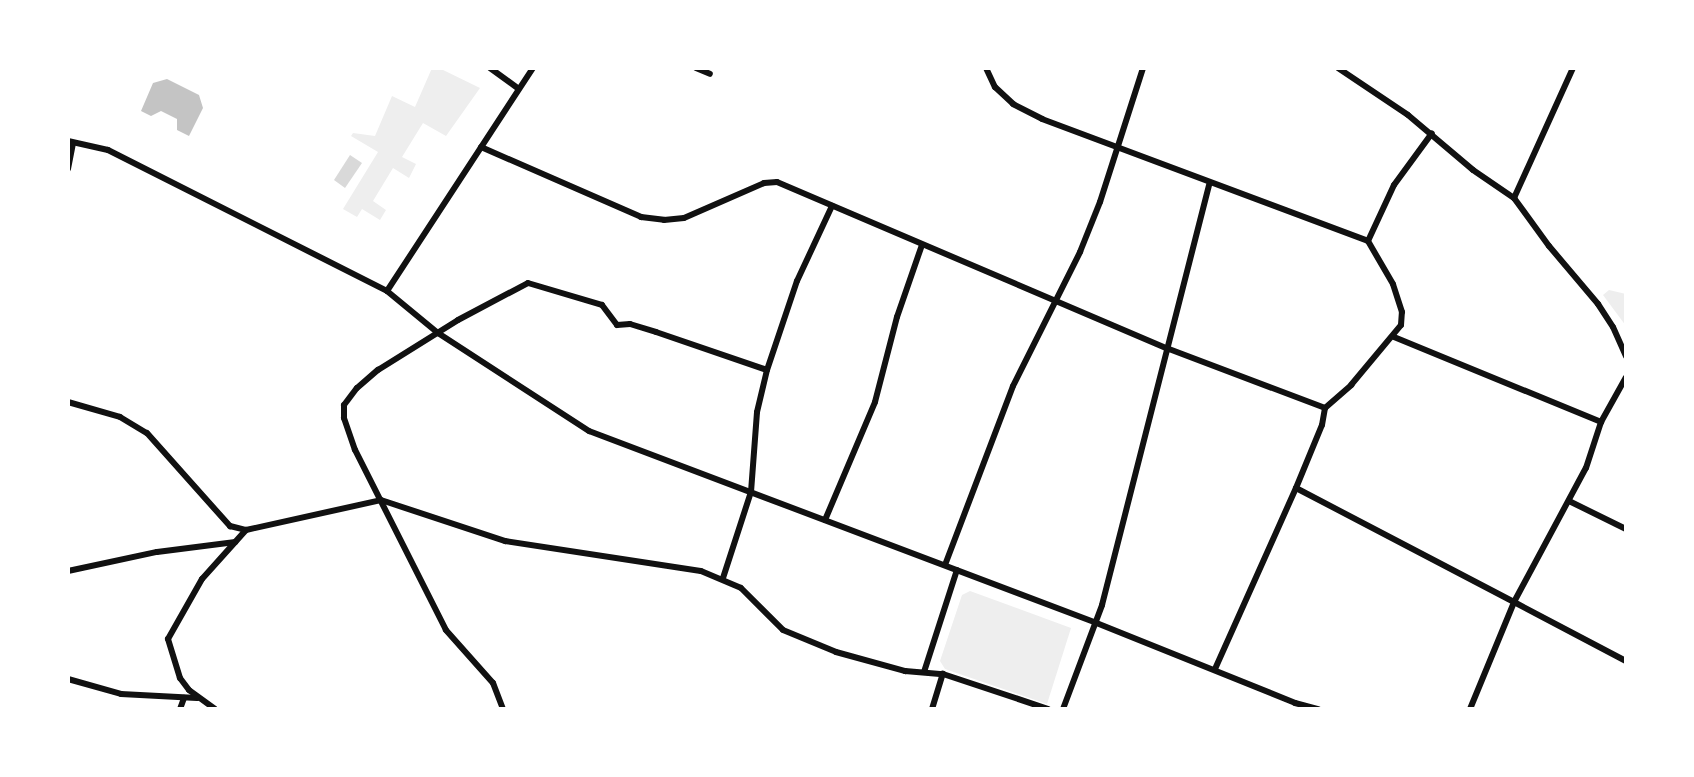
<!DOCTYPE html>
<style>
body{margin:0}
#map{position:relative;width:1694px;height:777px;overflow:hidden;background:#fff;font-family:"Fira Sans",sans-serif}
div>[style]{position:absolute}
.green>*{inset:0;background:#eee}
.water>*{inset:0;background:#d9d9d9}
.building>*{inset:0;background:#c4c4c4}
.minor>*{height:6px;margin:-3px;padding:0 3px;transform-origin:3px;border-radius:3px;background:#111}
span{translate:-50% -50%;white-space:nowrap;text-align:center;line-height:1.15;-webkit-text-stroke:7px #fff;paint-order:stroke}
.frame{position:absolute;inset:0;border:70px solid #fff;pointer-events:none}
</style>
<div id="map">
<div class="green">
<i style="clip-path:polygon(432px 68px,439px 68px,480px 88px,446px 136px,423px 123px,402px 157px,416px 164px,409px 178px,393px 168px,373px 201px,386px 210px,380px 220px,362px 209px,357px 217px,343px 209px,378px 152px,351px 136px,353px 133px,375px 136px,392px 96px,415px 107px)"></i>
<i style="clip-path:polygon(1609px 290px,1626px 294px,1626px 326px,1603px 295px)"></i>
<i style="clip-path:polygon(970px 591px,1071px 628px,1047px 704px,945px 669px,940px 661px,962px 595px)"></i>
</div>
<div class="water">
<i style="clip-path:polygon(350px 155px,362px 163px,345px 188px,334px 180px)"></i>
</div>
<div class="building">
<i style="clip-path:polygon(167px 79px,199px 95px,203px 108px,189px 136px,177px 130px,177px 119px,161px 111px,151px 116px,141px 111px,153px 83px)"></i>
</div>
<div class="minor">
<i style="left:490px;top:68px;width:34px;rotate:36deg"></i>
<i style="left:696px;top:68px;width:15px;rotate:23deg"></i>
<i style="left:986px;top:68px;width:21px;rotate:65deg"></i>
<i style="left:995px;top:87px;width:25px;rotate:43deg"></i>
<i style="left:1013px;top:104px;width:33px;rotate:27deg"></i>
<i style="left:1042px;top:119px;width:348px;rotate:20.5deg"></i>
<i style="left:1338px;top:68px;width:84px;rotate:33.9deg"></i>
<i style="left:1408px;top:115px;width:85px;rotate:40.2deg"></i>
<i style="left:1473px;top:170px;width:50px;rotate:34.3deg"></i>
<i style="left:1514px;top:198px;width:59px;rotate:53.9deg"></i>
<i style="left:1549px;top:246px;width:76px;rotate:49.8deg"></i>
<i style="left:1598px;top:304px;width:27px;rotate:57deg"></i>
<i style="left:1613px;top:327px;width:32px;rotate:66deg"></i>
<i style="left:68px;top:141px;width:41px;rotate:12.7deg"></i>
<i style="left:108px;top:150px;width:313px;rotate:26.8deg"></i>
<i style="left:387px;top:291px;width:66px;rotate:39.5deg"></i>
<i style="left:438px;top:333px;width:180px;rotate:33deg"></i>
<i style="left:589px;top:431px;width:540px;rotate:20.72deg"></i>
<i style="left:1094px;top:622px;width:217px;rotate:21.9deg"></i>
<i style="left:1295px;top:703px;width:24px;rotate:15deg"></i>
<i style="left:481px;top:147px;width:175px;rotate:23.6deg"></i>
<i style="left:641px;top:217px;width:23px;rotate:7deg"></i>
<i style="left:664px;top:220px;width:20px;rotate:-6deg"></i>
<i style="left:684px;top:218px;width:87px;rotate:-23.6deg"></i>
<i style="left:764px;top:183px;width:13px;rotate:-4deg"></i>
<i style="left:777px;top:182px;width:426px;rotate:23.1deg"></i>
<i style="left:1169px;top:349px;width:167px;rotate:20.7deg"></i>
<i style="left:68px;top:169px;width:25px;rotate:-79deg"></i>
<i style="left:1514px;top:198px;width:143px;rotate:-65.6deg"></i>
<i style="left:387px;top:291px;width:267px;rotate:-56.8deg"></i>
<i style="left:1394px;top:337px;width:224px;rotate:22.3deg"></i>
<i style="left:68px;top:402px;width:54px;rotate:16.1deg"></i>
<i style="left:120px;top:417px;width:31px;rotate:31deg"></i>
<i style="left:147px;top:433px;width:125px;rotate:48.3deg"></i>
<i style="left:230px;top:526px;width:16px;rotate:14deg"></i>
<i style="left:246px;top:530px;width:138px;rotate:-12.5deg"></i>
<i style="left:381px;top:500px;width:131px;rotate:18.3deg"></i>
<i style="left:505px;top:541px;width:198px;rotate:8.7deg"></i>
<i style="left:701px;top:571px;width:43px;rotate:23deg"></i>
<i style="left:741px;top:588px;width:59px;rotate:45deg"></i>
<i style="left:783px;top:630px;width:57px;rotate:22.5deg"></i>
<i style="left:836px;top:652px;width:72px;rotate:15.4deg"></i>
<i style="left:905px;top:671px;width:38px;rotate:5deg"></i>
<i style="left:943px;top:674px;width:111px;rotate:18.4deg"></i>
<i style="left:1296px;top:488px;width:246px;rotate:27.6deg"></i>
<i style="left:1514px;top:602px;width:152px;rotate:-61.8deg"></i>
<i style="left:1586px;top:468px;width:48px;rotate:-71.9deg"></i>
<i style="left:1601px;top:422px;width:51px;rotate:-60.9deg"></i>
<i style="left:1569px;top:501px;width:64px;rotate:26.2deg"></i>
<i style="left:825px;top:520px;width:128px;rotate:-67deg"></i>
<i style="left:875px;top:402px;width:88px;rotate:-75.5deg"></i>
<i style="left:897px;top:317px;width:76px;rotate:-70.9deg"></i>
<i style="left:945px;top:565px;width:191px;rotate:-69.2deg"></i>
<i style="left:1013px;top:386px;width:150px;rotate:-63.4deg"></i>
<i style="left:1080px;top:252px;width:54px;rotate:-68.2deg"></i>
<i style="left:1100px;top:202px;width:141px;rotate:-72.2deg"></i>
<i style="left:68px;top:571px;width:91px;rotate:-12.1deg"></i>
<i style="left:157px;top:552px;width:79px;rotate:-7.3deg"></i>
<i style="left:723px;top:578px;width:90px;rotate:-72deg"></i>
<i style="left:751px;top:492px;width:80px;rotate:-85.7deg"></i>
<i style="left:757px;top:412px;width:43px;rotate:-76.6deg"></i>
<i style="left:767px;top:370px;width:94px;rotate:-71.4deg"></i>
<i style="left:797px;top:281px;width:83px;rotate:-65deg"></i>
<i style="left:1215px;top:669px;width:198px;rotate:-65.9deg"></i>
<i style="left:1296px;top:488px;width:68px;rotate:-67.6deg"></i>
<i style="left:1322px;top:425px;width:17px;rotate:-80deg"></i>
<i style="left:1325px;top:408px;width:35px;rotate:-41deg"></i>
<i style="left:1351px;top:385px;width:78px;rotate:-50.2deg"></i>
<i style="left:1401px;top:325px;width:13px;rotate:-86deg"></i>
<i style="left:1402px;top:312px;width:29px;rotate:-108deg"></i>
<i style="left:1393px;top:284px;width:50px;rotate:-120.2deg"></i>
<i style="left:1368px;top:241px;width:62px;rotate:-65.1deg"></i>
<i style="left:1394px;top:185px;width:64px;rotate:-53.8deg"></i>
<i style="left:924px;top:672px;width:107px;rotate:-72.1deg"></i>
<i style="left:68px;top:679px;width:55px;rotate:15.8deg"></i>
<i style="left:121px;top:694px;width:76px;rotate:3deg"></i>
<i style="left:180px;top:709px;width:12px;rotate:-70deg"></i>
<i style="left:215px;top:709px;width:32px;rotate:-144deg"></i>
<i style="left:189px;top:690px;width:15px;rotate:-127deg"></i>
<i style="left:180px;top:678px;width:41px;rotate:-107.1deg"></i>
<i style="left:168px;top:639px;width:69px;rotate:-60.5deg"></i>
<i style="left:202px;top:579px;width:66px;rotate:-48.1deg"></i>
<i style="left:503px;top:709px;width:28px;rotate:-111deg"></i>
<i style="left:493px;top:683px;width:71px;rotate:-131.6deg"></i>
<i style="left:446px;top:630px;width:202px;rotate:-116.8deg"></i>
<i style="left:355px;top:450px;width:34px;rotate:-109deg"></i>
<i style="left:344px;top:418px;width:13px;rotate:-90deg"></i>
<i style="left:344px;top:405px;width:21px;rotate:-53deg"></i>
<i style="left:357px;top:388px;width:28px;rotate:-41deg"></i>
<i style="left:378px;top:370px;width:94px;rotate:-32deg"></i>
<i style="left:458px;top:320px;width:79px;rotate:-27.9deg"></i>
<i style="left:528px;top:283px;width:77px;rotate:16.6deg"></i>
<i style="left:602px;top:305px;width:25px;rotate:53deg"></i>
<i style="left:617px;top:325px;width:13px;rotate:-4deg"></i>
<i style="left:630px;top:324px;width:27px;rotate:17deg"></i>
<i style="left:656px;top:332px;width:117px;rotate:18.9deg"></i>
<i style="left:932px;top:709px;width:37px;rotate:-73deg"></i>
<i style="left:1063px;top:709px;width:111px;rotate:-69.4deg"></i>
<i style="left:1102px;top:605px;width:434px;rotate:-75.7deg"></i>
<i style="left:1470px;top:709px;width:116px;rotate:-67.6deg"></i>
<i style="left:1514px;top:602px;width:127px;rotate:27.8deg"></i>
</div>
<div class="frame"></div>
</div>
